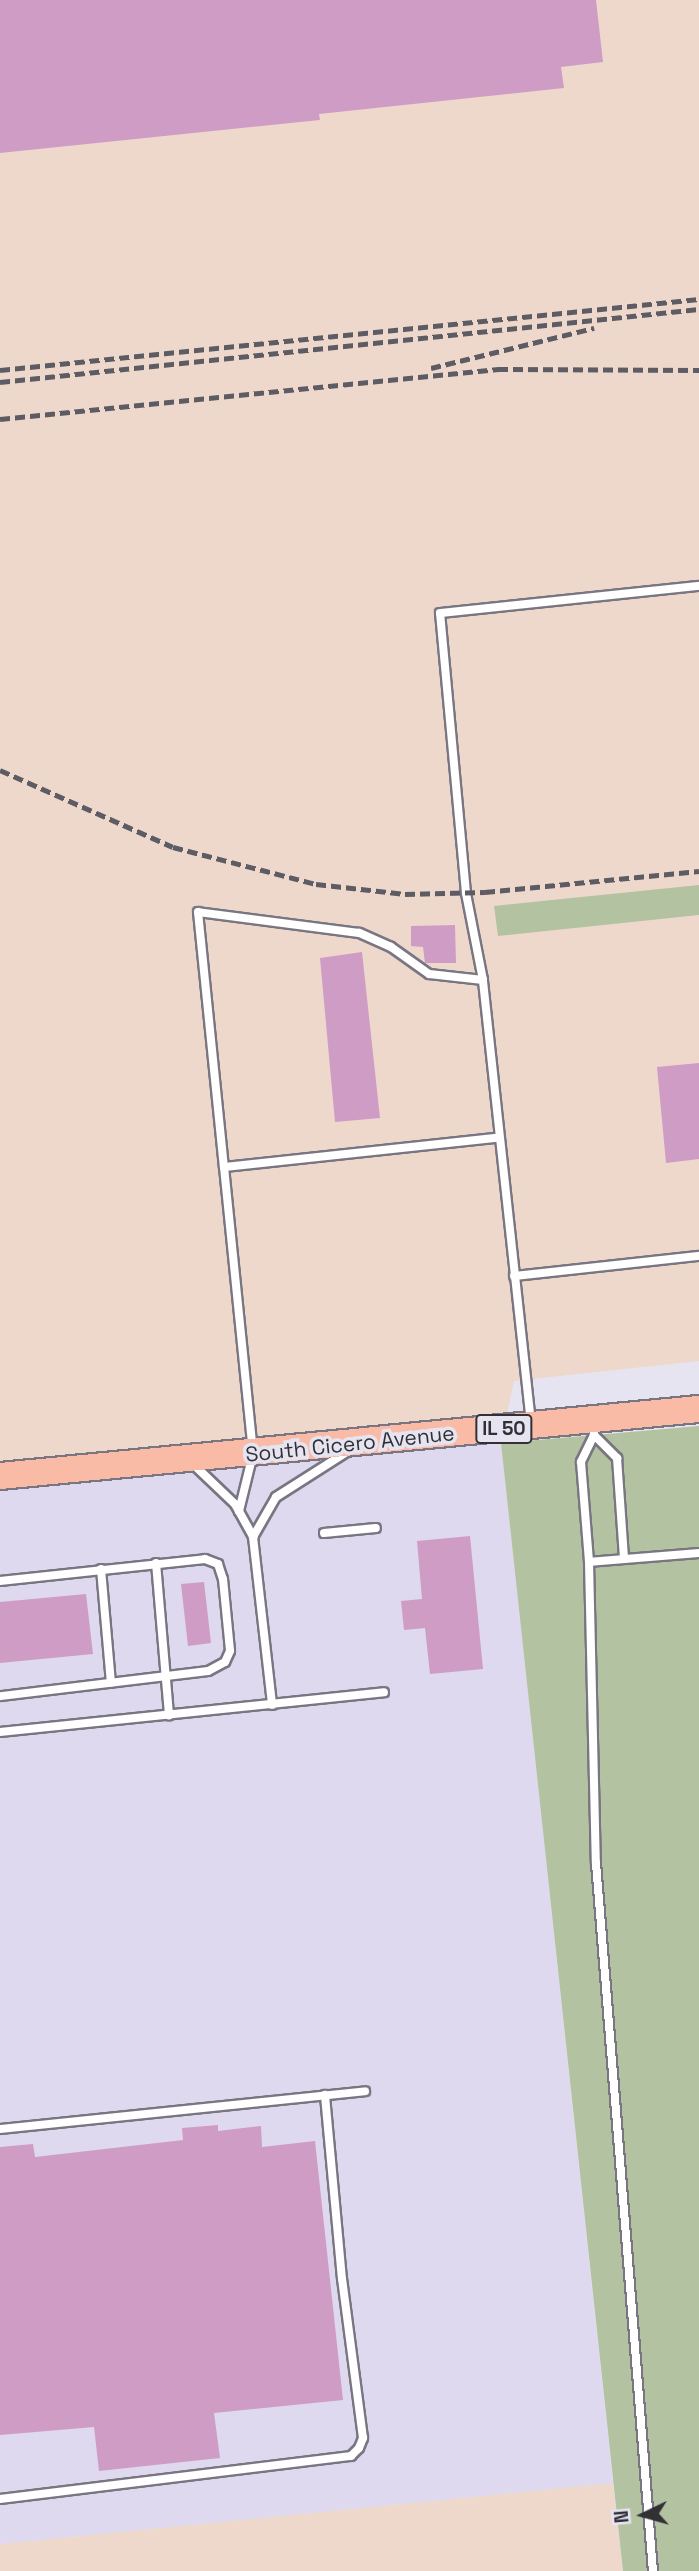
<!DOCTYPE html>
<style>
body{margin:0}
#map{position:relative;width:699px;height:2571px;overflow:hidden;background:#e7e4f2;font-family:"Space Grotesk",sans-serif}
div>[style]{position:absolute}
.built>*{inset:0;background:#ded9ee}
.industrial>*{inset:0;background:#eed8cc}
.green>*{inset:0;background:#b3c3a1}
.building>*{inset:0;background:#cf9cc5}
.roads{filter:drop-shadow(2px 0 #797682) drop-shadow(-2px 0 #797682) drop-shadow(0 2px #797682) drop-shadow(0 -2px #797682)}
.lane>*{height:8px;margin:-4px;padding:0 4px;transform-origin:4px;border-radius:4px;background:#fff}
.primary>*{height:26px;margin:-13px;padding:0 13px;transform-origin:13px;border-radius:13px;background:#f9bba6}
.rail>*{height:5px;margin-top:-2.5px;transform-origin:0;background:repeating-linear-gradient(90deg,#5d5b63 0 10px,transparent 0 15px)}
span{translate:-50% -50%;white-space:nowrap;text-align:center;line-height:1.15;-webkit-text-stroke:7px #e7e4f2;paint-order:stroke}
.shield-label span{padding:2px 5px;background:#e7e4f2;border:2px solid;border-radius:5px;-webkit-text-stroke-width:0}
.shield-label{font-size:19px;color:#313035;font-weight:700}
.street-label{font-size:21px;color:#313035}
.north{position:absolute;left:608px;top:2480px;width:70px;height:70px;-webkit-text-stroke:5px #e7e4f2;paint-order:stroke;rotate:265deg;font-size:19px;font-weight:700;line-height:28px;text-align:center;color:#313035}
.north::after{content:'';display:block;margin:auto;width:24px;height:32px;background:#313035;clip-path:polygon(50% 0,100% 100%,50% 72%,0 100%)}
</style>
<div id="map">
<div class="built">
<i style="clip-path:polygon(501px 1443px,613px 2483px,0 2544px,0 1486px)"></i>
</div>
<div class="industrial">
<i style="clip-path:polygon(0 0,699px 0,699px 1361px,514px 1381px,501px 1443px,0 1486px)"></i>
<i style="clip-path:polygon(613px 2483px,623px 2571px,0 2571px,0 2544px)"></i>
</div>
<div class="green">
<i style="clip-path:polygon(699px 885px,699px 915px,498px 936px,494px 906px)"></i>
<i style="clip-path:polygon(699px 1426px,699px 2571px,623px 2571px,501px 1443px)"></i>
</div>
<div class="building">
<i style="clip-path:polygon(0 0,596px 0,603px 62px,561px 67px,564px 88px,319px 114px,320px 120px,0 153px)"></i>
<i style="clip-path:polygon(455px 925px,456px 963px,425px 963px,423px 947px,411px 946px,411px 926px)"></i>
<i style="clip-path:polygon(362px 952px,380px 1118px,335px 1122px,320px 958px)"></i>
<i style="clip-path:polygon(699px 1063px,699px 1159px,666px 1163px,657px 1067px)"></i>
<i style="clip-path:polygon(470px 1536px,483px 1669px,430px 1674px,425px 1628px,404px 1630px,401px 1601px,422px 1599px,417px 1541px)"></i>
<i style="clip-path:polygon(204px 1582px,211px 1643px,188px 1646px,181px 1584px)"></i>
<i style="clip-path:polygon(86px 1594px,93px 1654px,0 1663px,0 1602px)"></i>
<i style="clip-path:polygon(218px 2125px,218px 2131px,261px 2126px,262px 2147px,315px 2141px,343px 2400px,214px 2413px,220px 2458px,99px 2471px,94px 2427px,0 2435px,0 2147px,33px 2144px,35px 2157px,183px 2140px,182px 2128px)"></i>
</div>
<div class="roads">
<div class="lane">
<i style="left:483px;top:980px;width:54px;rotate:-173.7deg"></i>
<i style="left:429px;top:974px;width:47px;rotate:-144.6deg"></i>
<i style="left:391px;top:947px;width:35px;rotate:-156deg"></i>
<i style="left:359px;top:933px;width:162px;rotate:-172.6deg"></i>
<i style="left:198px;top:912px;width:256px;rotate:84.2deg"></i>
<i style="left:224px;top:1167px;width:275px;rotate:-6.1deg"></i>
<i style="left:224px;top:1167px;width:288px;rotate:84.2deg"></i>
<i style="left:253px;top:1454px;width:59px;rotate:103.8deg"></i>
<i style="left:514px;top:1276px;width:186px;rotate:-6.2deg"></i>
<i style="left:593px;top:1421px;width:14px;rotate:86deg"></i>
<i style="left:594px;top:1435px;width:30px;rotate:116deg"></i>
<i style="left:581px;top:1462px;width:100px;rotate:85.4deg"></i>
<i style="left:589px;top:1562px;width:301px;rotate:88.7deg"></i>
<i style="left:596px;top:1863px;width:710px;rotate:85.4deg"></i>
<i style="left:531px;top:1423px;width:446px;rotate:-96.2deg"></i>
<i style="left:483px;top:980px;width:89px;rotate:-101.1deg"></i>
<i style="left:466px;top:893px;width:281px;rotate:-95.3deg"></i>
<i style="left:440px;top:613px;width:260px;rotate:-6deg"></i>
<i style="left:594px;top:1435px;width:33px;rotate:45deg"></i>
<i style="left:617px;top:1458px;width:101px;rotate:86deg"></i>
<i style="left:194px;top:1465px;width:57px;rotate:43.6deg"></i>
<i style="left:235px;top:1504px;width:38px;rotate:61deg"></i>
<i style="left:253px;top:1537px;width:169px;rotate:83.5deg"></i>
<i style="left:324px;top:1533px;width:52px;rotate:-5.5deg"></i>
<i style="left:253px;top:1537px;width:46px;rotate:-60.1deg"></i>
<i style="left:276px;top:1497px;width:84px;rotate:-32.4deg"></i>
<i style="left:589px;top:1562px;width:110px;rotate:-4.7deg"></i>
<i style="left:156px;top:1563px;width:153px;rotate:85.1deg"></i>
<i style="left:101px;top:1569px;width:114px;rotate:85deg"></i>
<i style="left:0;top:1581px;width:206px;rotate:-6.1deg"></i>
<i style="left:205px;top:1559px;width:14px;rotate:21deg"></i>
<i style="left:218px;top:1564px;width:16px;rotate:72deg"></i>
<i style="left:223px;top:1579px;width:72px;rotate:84.4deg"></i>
<i style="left:230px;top:1651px;width:12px;rotate:114deg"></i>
<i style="left:225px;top:1662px;width:19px;rotate:152deg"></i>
<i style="left:208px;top:1671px;width:209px;rotate:173.1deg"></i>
<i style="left:0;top:1732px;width:386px;rotate:-5.9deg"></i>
<i style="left:0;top:2129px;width:367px;rotate:-5.9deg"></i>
<i style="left:0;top:2499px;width:354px;rotate:-7deg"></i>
<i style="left:351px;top:2456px;width:11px;rotate:-45deg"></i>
<i style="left:359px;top:2448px;width:11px;rotate:-68deg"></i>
<i style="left:363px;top:2438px;width:160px;rotate:-97.5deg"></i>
<i style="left:342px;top:2279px;width:185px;rotate:-95.3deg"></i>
</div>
<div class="primary">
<i style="left:0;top:1476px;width:702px;rotate:-5.48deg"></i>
</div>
</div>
<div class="rail">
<i style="left:431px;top:368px;width:168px;rotate:-13.8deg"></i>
<i style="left:0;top:370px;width:703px;rotate:-5.8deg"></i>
<i style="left:0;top:382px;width:703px;rotate:-5.96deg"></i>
<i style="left:0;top:419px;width:501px;rotate:-5.73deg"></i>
<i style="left:498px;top:369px;width:201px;rotate:0.3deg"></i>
<i style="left:0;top:770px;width:189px;rotate:24deg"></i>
<i style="left:173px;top:847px;width:148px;rotate:14.5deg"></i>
<i style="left:316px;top:884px;width:90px;rotate:6.4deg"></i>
<i style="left:405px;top:894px;width:80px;rotate:-1.4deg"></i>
<i style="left:485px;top:892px;width:215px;rotate:-5.6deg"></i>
</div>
<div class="shield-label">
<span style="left:504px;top:1429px">IL 50</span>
</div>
<div class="street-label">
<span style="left:350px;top:1444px;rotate:-6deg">South Cicero Avenue</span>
</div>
<div class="north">N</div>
</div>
